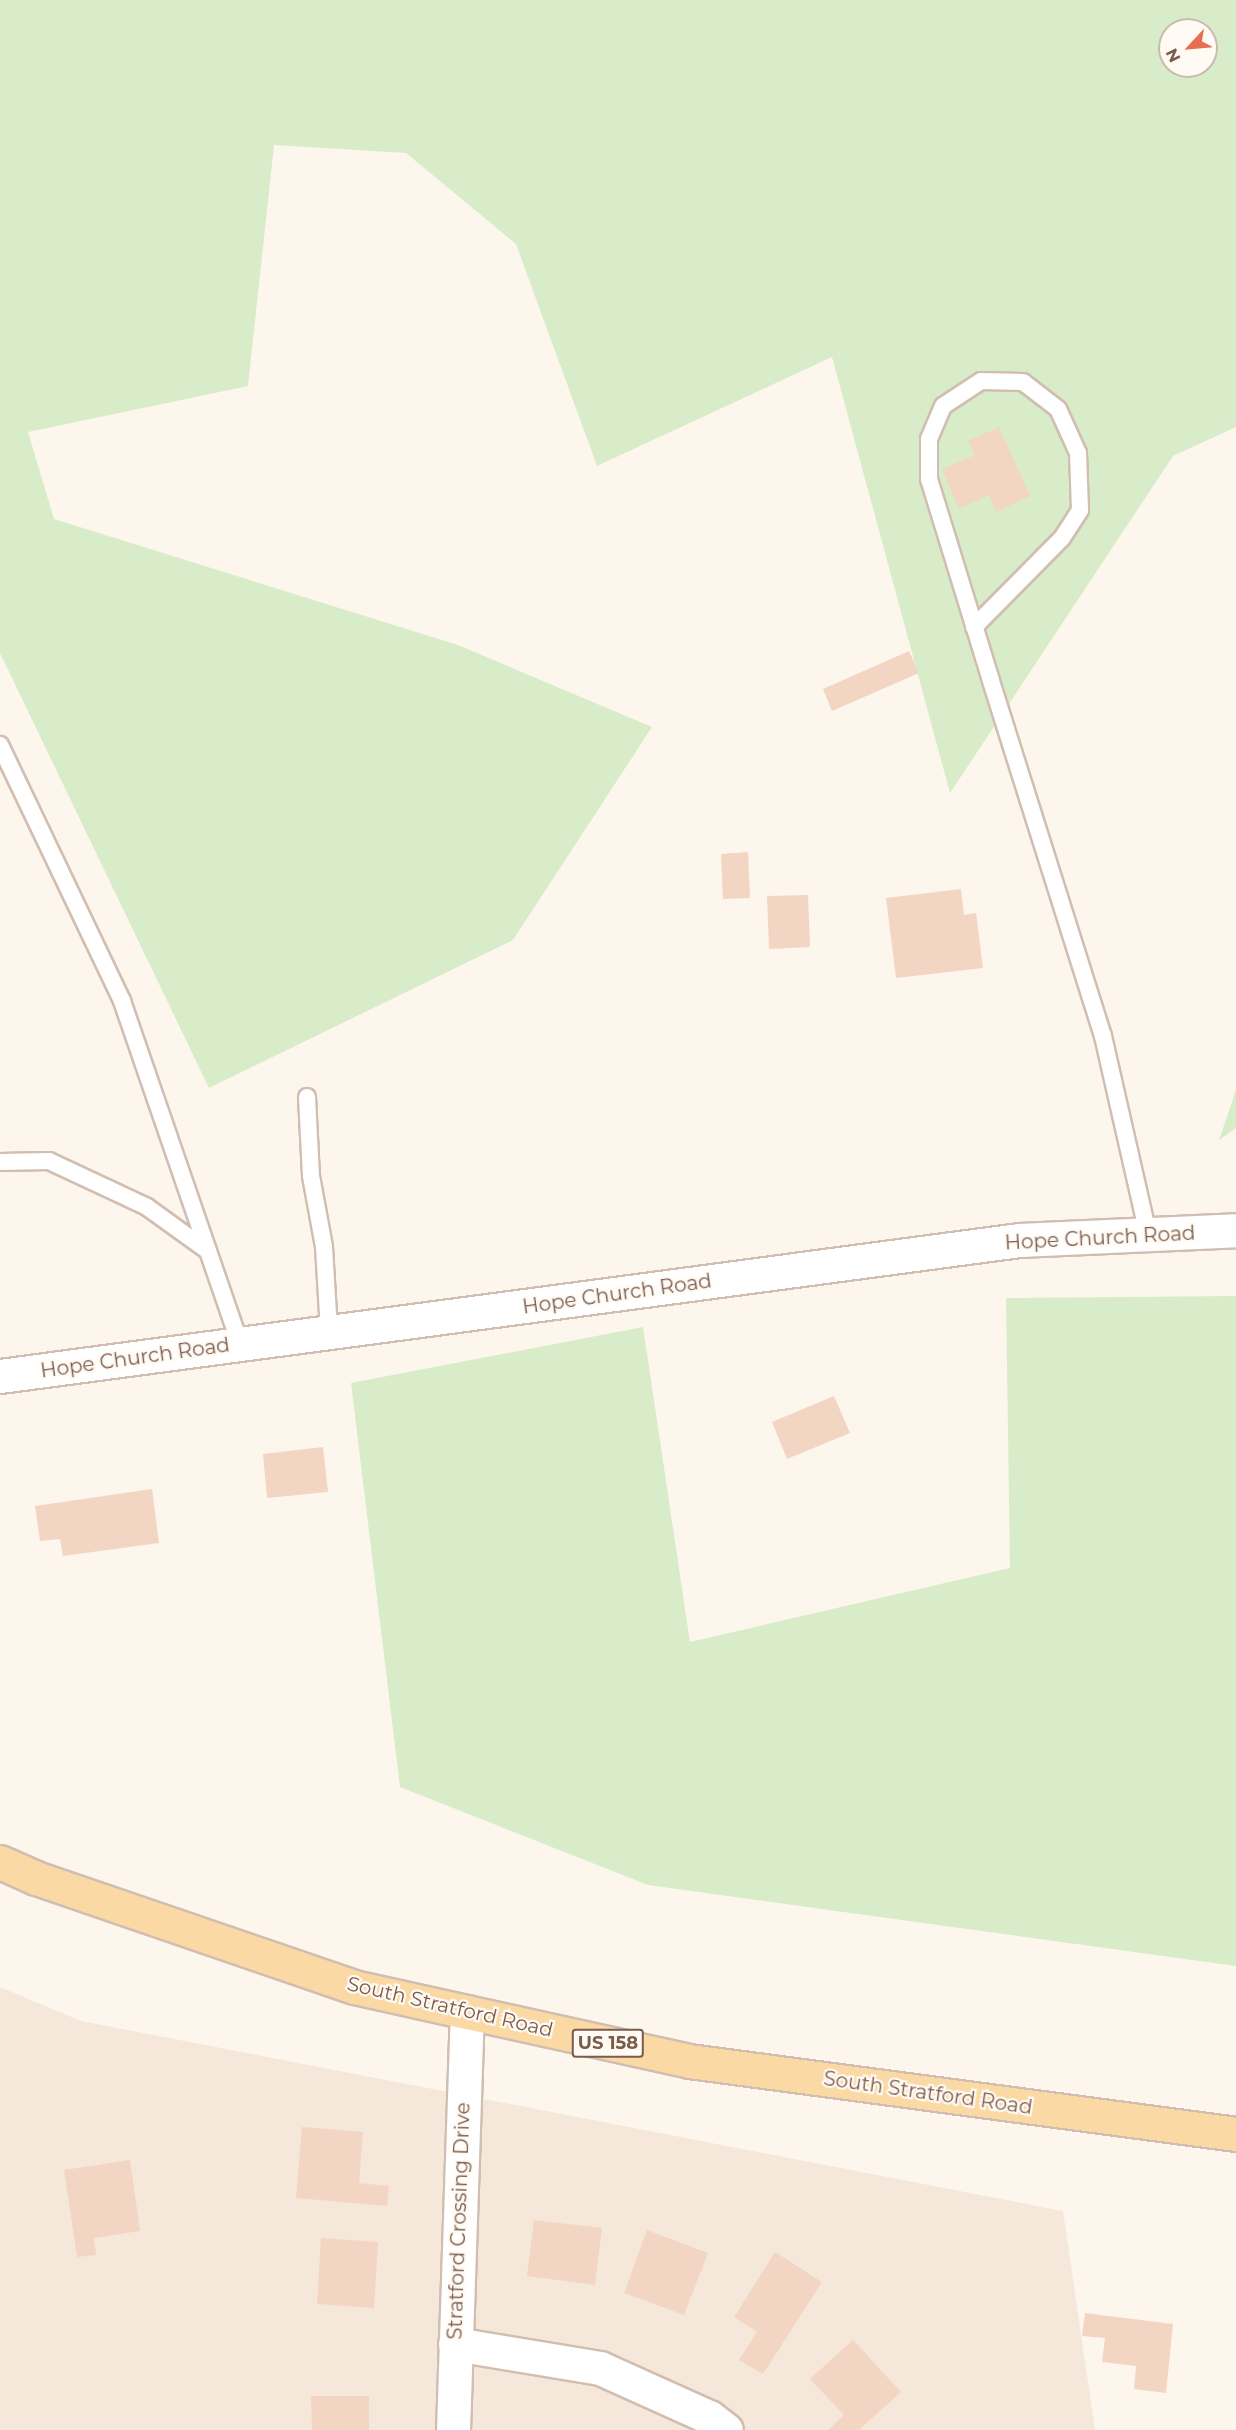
<!DOCTYPE html>
<style>
body{margin:0}
#map{position:relative;width:1236px;height:2430px;overflow:hidden;background:#fdf6ec;font-family:Montserrat,sans-serif}
div>[style]{position:absolute}
.residential>*{inset:0;background:#f5e8da}
.green>*{inset:0;background:#d8ecc9}
.building>*{inset:0;background:#f3d5c3}
.roads{filter:drop-shadow(2px 0 #d1beb0) drop-shadow(-2px 0 #d1beb0) drop-shadow(0 2px #d1beb0) drop-shadow(0 -2px #d1beb0)}
.lane>*{height:16px;margin:-8px;padding:0 8px;transform-origin:8px;border-radius:8px;background:#fff}
.street>*{height:33px;margin:-16.5px;padding:0 16.5px;transform-origin:16.5px;border-radius:16.5px;background:#fff}
.primary>*{height:33px;margin:-16.5px;padding:0 16.5px;transform-origin:16.5px;border-radius:16.5px;background:#fbd9a5}
span{translate:-50% -50%;white-space:nowrap;text-align:center;line-height:1.15;-webkit-text-stroke:4.5px #fffaf3;paint-order:stroke}
.shield-label span{padding:2px 4px;background:#fffaf3;border:2px solid;border-radius:4px;-webkit-text-stroke-width:0}
.shield-label{font-size:18px;color:#7a5c4d;font-weight:700}
.street-label{font-size:20px;color:#7a5c4d}
.north{position:absolute;left:1158px;top:18px;width:60px;height:60px;box-sizing:border-box;background:#fffaf3;border:2px solid #cabbb1;border-radius:50%;rotate:244deg;font-size:16px;font-weight:700;line-height:24px;text-align:center;color:#7a5c4d}
.north::after{content:'';display:block;margin:auto;width:21px;height:27px;background:#e76f51;clip-path:polygon(50% 0,100% 100%,50% 72%,0 100%)}
</style>
<div id="map">
<div class="residential">
<i style="clip-path:polygon(0 1987px,81px 2021px,1063px 2211px,1095px 2430px,0 2430px)"></i>
</div>
<div class="green">
<i style="clip-path:polygon(evenodd,0 0,1236px 0,1236px 427px,1173px 456px,950px 793px,832px 357px,597px 466px,516px 244px,406px 153px,274px 145px,248px 386px,28px 432px,54px 519px,458px 645px,652px 727px,513px 940px,209px 1088px,0 653px,0 0,1170px 30px,1206px 30px,1206px 66px,1170px 66px,1170px 30px)"></i>
<i style="clip-path:polygon(1236px 1090px,1236px 1128px,1219px 1140px)"></i>
<i style="clip-path:polygon(1236px 1296px,1236px 1966px,648px 1885px,400px 1787px,351px 1383px,643px 1327px,690px 1642px,1010px 1568px,1006px 1298px)"></i>
</div>
<div class="building">
<i style="clip-path:polygon(999px 427px,1030px 496px,996px 512px,989px 495px,959px 509px,942px 469px,975px 455px,968px 441px)"></i>
<i style="clip-path:polygon(909px 651px,919px 673px,832px 711px,823px 689px)"></i>
<i style="clip-path:polygon(748px 852px,750px 898px,723px 899px,721px 854px)"></i>
<i style="clip-path:polygon(961px 889px,964px 915px,976px 913px,983px 968px,896px 978px,886px 898px)"></i>
<i style="clip-path:polygon(808px 895px,810px 947px,769px 949px,767px 896px)"></i>
<i style="clip-path:polygon(834px 1396px,850px 1433px,787px 1459px,772px 1422px)"></i>
<i style="clip-path:polygon(323px 1447px,328px 1492px,267px 1498px,263px 1454px)"></i>
<i style="clip-path:polygon(152px 1489px,159px 1543px,63px 1556px,60px 1539px,40px 1541px,35px 1506px)"></i>
<i style="clip-path:polygon(302px 2127px,363px 2132px,359px 2183px,389px 2186px,387px 2206px,296px 2198px)"></i>
<i style="clip-path:polygon(130px 2160px,140px 2231px,94px 2238px,96px 2255px,77px 2257px,64px 2170px)"></i>
<i style="clip-path:polygon(534px 2220px,602px 2228px,595px 2285px,527px 2276px)"></i>
<i style="clip-path:polygon(647px 2230px,708px 2253px,684px 2315px,624px 2293px)"></i>
<i style="clip-path:polygon(321px 2238px,378px 2242px,374px 2308px,317px 2304px)"></i>
<i style="clip-path:polygon(775px 2252px,822px 2282px,763px 2374px,739px 2360px,757px 2332px,734px 2317px)"></i>
<i style="clip-path:polygon(1085px 2313px,1173px 2324px,1166px 2393px,1134px 2389px,1136px 2366px,1102px 2362px,1105px 2338px,1082px 2336px)"></i>
<i style="clip-path:polygon(853px 2340px,901px 2392px,859px 2430px,828px 2430px,844px 2415px,810px 2379px)"></i>
<i style="clip-path:polygon(311px 2396px,369px 2396px,369px 2430px,312px 2430px)"></i>
</div>
<div class="roads">
<div class="lane">
<i style="left:974px;top:627px;width:125px;rotate:-45.3deg"></i>
<i style="left:1062px;top:538px;width:33px;rotate:-57deg"></i>
<i style="left:1080px;top:510px;width:57px;rotate:-92deg"></i>
<i style="left:1078px;top:453px;width:48px;rotate:-114.4deg"></i>
<i style="left:1058px;top:409px;width:44px;rotate:-142.4deg"></i>
<i style="left:1023px;top:382px;width:42px;rotate:-178.6deg"></i>
<i style="left:981px;top:381px;width:45px;rotate:146.7deg"></i>
<i style="left:943px;top:406px;width:36px;rotate:113deg"></i>
<i style="left:929px;top:439px;width:40px;rotate:90deg"></i>
<i style="left:929px;top:479px;width:211px;rotate:72.9deg"></i>
<i style="left:991px;top:681px;width:372px;rotate:72.5deg"></i>
<i style="left:1103px;top:1036px;width:203px;rotate:77.2deg"></i>
<i style="left:0;top:745px;width:284px;rotate:64.5deg"></i>
<i style="left:122px;top:1001px;width:363px;rotate:71deg"></i>
<i style="left:307px;top:1097px;width:79px;rotate:87.1deg"></i>
<i style="left:311px;top:1176px;width:72px;rotate:79.6deg"></i>
<i style="left:324px;top:1247px;width:85px;rotate:86.6deg"></i>
<i style="left:0;top:1162px;width:49px;rotate:-1.2deg"></i>
<i style="left:49px;top:1161px;width:108px;rotate:25.1deg"></i>
<i style="left:147px;top:1207px;width:75px;rotate:35.8deg"></i>
</div>
<div class="street">
<i style="left:0;top:1376px;width:1028px;rotate:-7.6deg"></i>
<i style="left:1019px;top:1240px;width:217px;rotate:-2.6deg"></i>
<i style="left:455px;top:2344px;width:147px;rotate:9.4deg"></i>
<i style="left:600px;top:2368px;width:120px;rotate:24.2deg"></i>
<i style="left:709px;top:2417px;width:21px;rotate:37deg"></i>
<i style="left:453px;top:2430px;width:418px;rotate:-88.1deg"></i>
</div>
<div class="primary">
<i style="left:0;top:1862px;width:39px;rotate:24deg"></i>
<i style="left:36px;top:1878px;width:336px;rotate:18.9deg"></i>
<i style="left:354px;top:1987px;width:116px;rotate:12.5deg"></i>
<i style="left:467px;top:2012px;width:227px;rotate:12.4deg"></i>
<i style="left:689px;top:2061px;width:552px;rotate:7.6deg"></i>
</div>
</div>
<div class="shield-label">
<span style="left:608px;top:2043px">US 158</span>
</div>
<div class="street-label">
<span style="left:1100px;top:1238px;rotate:-3deg">Hope Church Road</span>
<span style="left:617px;top:1294px;rotate:-8deg">Hope Church Road</span>
<span style="left:135px;top:1358px;rotate:-8deg">Hope Church Road</span>
<span style="left:450px;top:2007px;rotate:13deg">South Stratford Road</span>
<span style="left:928px;top:2093px;rotate:8deg">South Stratford Road</span>
<span style="left:459px;top:2221px;rotate:-88deg">Stratford Crossing Drive</span>
</div>
<div class="north">N</div>
</div>
